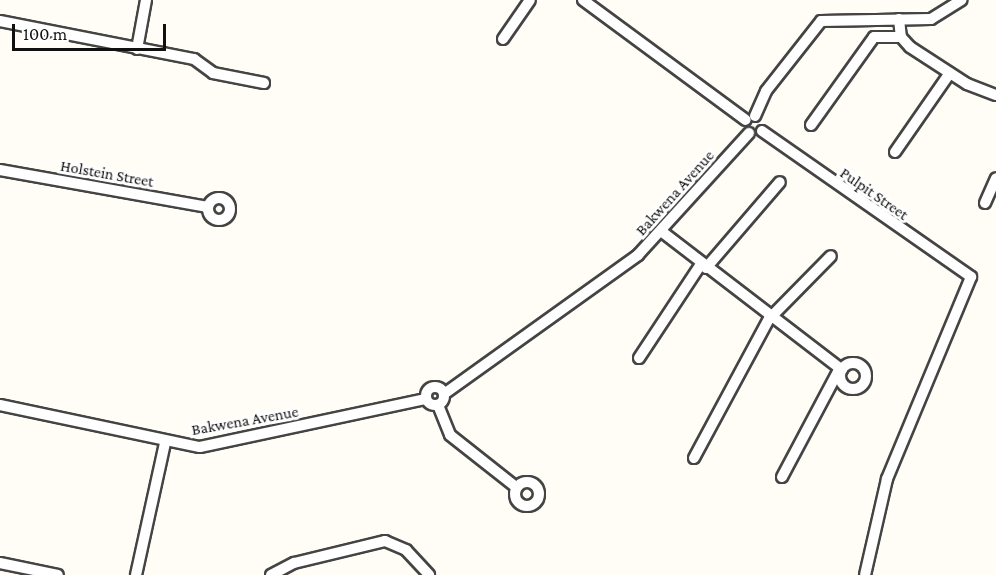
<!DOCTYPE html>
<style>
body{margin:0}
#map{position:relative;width:996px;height:575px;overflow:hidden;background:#fffdf5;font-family:"Crimson Pro",serif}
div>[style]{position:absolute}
.roads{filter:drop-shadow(2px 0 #444) drop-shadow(-2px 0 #444) drop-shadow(0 2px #444) drop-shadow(0 -2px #444)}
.minor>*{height:10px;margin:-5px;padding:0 5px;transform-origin:5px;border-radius:5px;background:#fff}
.minor>.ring{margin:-5px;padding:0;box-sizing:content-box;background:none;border:10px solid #fff;border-radius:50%}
span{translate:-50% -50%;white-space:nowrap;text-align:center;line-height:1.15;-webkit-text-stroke:6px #fff;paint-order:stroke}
.street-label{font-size:16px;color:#111}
.scale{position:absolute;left:12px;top:24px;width:154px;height:27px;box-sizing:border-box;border:3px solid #111;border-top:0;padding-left:8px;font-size:18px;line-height:21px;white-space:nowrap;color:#111;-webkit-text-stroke:4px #fff;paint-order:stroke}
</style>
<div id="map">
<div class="roads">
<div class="minor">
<i style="left:583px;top:0;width:202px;rotate:36.4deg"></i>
<i style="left:899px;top:19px;width:18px;rotate:84deg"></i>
<i style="left:901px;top:37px;width:13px;rotate:48deg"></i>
<i style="left:910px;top:47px;width:68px;rotate:33deg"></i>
<i style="left:967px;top:84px;width:31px;rotate:21deg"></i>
<i style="left:0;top:21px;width:198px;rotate:11.1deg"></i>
<i style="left:194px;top:59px;width:24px;rotate:36deg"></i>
<i style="left:213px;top:73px;width:52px;rotate:11.1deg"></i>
<i style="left:503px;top:39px;width:47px;rotate:-55.3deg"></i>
<i style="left:137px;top:49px;width:50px;rotate:-79.6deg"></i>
<i style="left:755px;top:116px;width:27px;rotate:-66deg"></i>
<i style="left:766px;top:91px;width:89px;rotate:-51.8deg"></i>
<i style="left:821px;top:21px;width:110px;rotate:-1deg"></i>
<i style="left:931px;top:19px;width:36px;rotate:-32deg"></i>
<i style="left:811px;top:125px;width:108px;rotate:-54.4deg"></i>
<i style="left:874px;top:37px;width:27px"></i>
<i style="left:762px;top:131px;width:255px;rotate:34.9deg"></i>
<i style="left:971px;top:277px;width:219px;rotate:112.6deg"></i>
<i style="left:887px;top:479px;width:98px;rotate:102.9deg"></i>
<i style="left:895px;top:152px;width:96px;rotate:-55.2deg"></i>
<i style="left:0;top:170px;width:211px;rotate:10.1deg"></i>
<i class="ring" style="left:208px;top:198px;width:12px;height:12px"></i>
<i style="left:985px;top:203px;width:27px;rotate:-66deg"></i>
<i style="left:661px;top:231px;width:228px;rotate:37.5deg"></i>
<i style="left:706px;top:268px;width:113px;rotate:-49.3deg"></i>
<i style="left:639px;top:358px;width:113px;rotate:-56.6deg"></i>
<i class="ring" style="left:840px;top:363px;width:16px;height:16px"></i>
<i class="ring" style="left:426px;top:387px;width:8px;height:8px"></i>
<i style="left:444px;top:394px;width:239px;rotate:-35.6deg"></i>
<i style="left:638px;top:255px;width:165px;rotate:-47.7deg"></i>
<i style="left:0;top:405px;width:204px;rotate:11.9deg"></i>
<i style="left:200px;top:447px;width:231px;rotate:-12deg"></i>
<i style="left:438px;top:405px;width:32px;rotate:68deg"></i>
<i style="left:450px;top:435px;width:85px;rotate:38.3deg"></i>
<i style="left:694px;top:458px;width:158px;rotate:-61.7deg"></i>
<i style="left:769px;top:319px;width:88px;rotate:-45.5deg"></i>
<i style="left:782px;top:477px;width:123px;rotate:-62deg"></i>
<i class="ring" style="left:515px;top:482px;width:14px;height:14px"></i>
<i style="left:0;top:563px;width:59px;rotate:11.7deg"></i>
<i style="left:136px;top:575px;width:135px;rotate:-77.6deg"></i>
<i style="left:271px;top:575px;width:26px;rotate:-28deg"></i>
<i style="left:294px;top:563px;width:94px;rotate:-13.6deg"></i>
<i style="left:385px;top:541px;width:23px;rotate:23deg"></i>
<i style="left:406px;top:550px;width:34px;rotate:47deg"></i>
</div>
</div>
<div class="street-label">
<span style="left:107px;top:174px;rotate:10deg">Holstein Street</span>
<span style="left:675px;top:193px;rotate:-48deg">Bakwena Avenue</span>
<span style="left:874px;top:194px;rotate:35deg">Pulpit Street</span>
<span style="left:245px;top:421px;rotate:-10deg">Bakwena Avenue</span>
</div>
<div class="scale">100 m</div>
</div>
